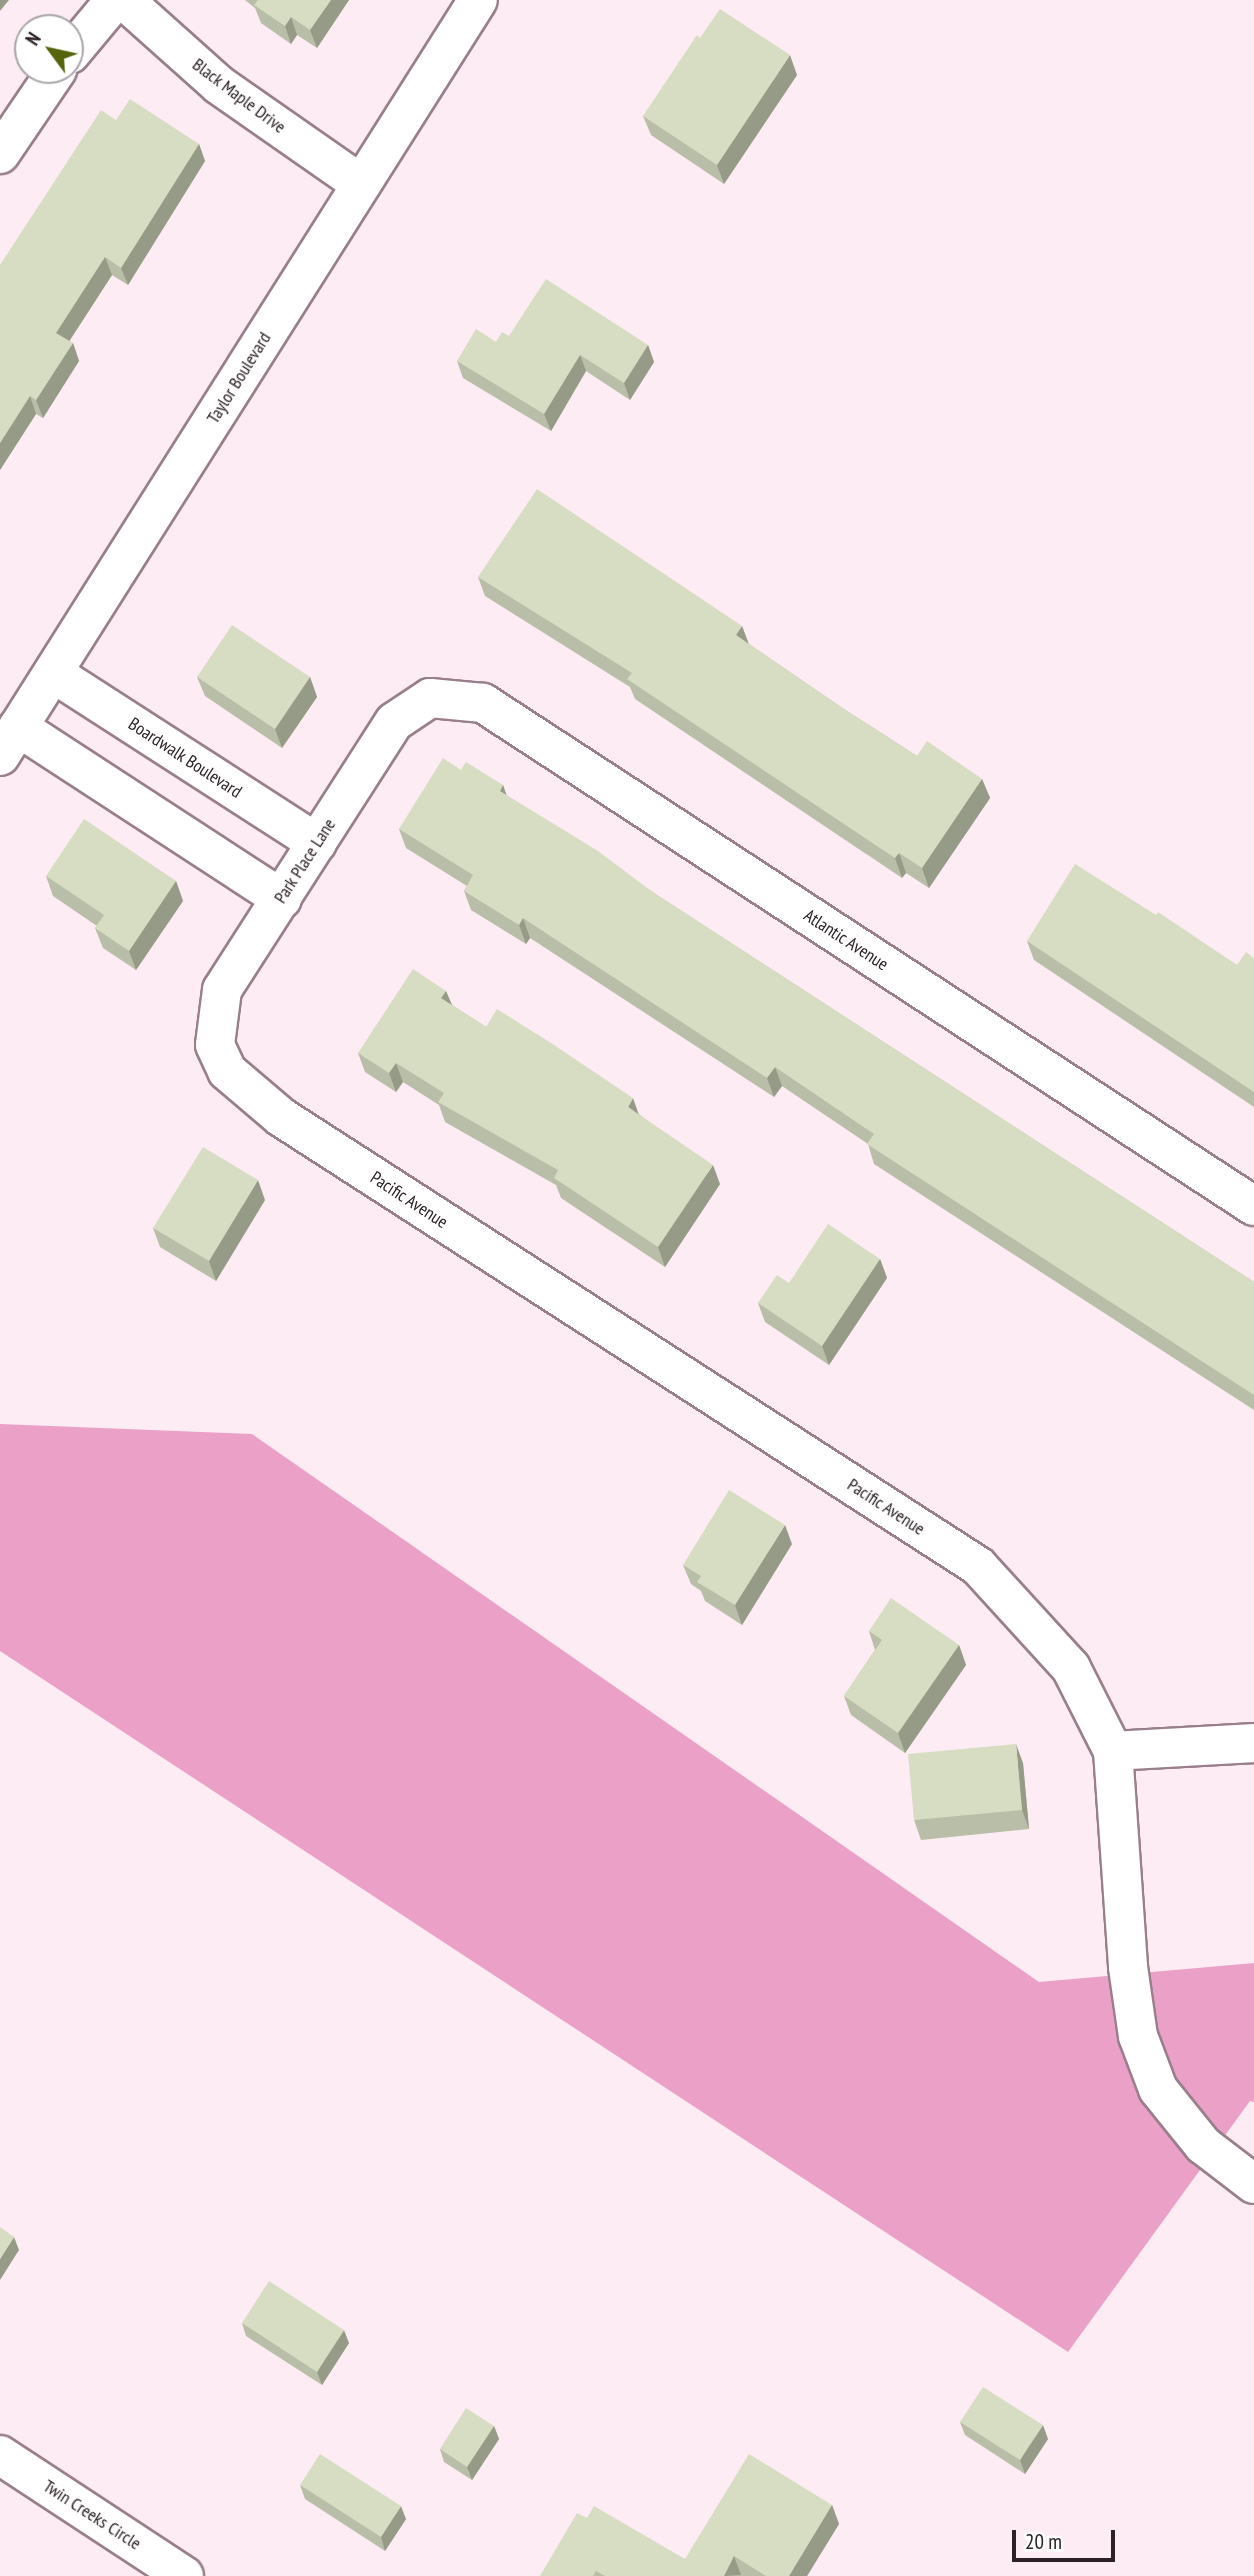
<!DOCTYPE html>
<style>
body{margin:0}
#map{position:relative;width:1254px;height:2576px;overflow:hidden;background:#fdecf4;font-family:"PT Sans Narrow",sans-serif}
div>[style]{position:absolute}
.forest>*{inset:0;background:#eaa0c7}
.roads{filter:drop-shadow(2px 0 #997f8b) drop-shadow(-2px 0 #997f8b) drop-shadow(0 2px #997f8b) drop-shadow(0 -2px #997f8b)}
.minor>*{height:38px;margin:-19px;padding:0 19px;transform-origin:19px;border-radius:19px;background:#fff}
.wall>*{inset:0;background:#b8bea7}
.shaded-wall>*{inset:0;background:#969b88}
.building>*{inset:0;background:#d6ddc2}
span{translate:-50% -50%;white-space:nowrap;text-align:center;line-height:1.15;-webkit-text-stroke:7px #fff;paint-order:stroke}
.street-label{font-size:18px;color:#2c2127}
.north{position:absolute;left:14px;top:14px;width:70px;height:70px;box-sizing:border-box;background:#fff;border:2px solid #aba6a9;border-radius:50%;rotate:303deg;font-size:19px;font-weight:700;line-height:28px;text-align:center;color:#2c2127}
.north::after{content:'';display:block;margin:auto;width:24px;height:32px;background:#56650c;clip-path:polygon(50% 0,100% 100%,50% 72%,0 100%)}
.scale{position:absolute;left:1012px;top:2530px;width:103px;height:32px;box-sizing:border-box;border:4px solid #2c2127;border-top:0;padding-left:9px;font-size:21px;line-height:24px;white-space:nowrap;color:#2c2127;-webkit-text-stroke:5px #fff;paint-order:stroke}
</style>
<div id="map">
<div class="forest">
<i style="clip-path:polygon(0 1424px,252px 1434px,1039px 1982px,1254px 1963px,1254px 2102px,1250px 2101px,1068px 2352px,0 1651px)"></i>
</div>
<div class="roads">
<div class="minor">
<i style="left:124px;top:0;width:127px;rotate:41.8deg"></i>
<i style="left:219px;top:85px;width:173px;rotate:34.9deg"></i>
<i style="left:70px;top:54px;width:70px;rotate:-50.2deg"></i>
<i style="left:0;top:154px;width:102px;rotate:-55.8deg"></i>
<i style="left:53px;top:673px;width:314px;rotate:32.8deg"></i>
<i style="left:18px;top:727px;width:315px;rotate:33.1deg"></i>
<i style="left:0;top:756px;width:894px;rotate:-57.7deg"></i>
<i style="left:1254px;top:1206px;width:921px;rotate:-146.88deg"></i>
<i style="left:483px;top:703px;width:53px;rotate:-174.6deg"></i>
<i style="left:430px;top:698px;width:43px;rotate:146.3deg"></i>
<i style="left:394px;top:722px;width:318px;rotate:122.7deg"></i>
<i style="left:222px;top:990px;width:55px;rotate:97.3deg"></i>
<i style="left:215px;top:1045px;width:29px;rotate:65deg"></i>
<i style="left:227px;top:1071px;width:71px;rotate:40.4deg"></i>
<i style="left:281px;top:1117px;width:829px;rotate:32.79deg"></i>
<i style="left:978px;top:1566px;width:138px;rotate:47.6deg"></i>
<i style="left:1071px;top:1668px;width:93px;rotate:63.2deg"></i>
<i style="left:1113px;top:1751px;width:217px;rotate:86deg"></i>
<i style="left:1128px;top:1967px;width:70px;rotate:81.8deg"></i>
<i style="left:1138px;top:2036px;width:57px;rotate:69.3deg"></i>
<i style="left:1158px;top:2089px;width:72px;rotate:51.2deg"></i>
<i style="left:1203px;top:2145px;width:64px;rotate:37.4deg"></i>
<i style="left:1113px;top:1751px;width:141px;rotate:-3.2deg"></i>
<i style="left:0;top:2455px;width:220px;rotate:33.3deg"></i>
</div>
</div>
<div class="wall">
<i style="clip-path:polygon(245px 0,349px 0,317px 48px,297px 35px,291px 44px,261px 23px,255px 8px)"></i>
<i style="clip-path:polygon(797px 75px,724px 184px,651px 135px,643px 116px)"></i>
<i style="clip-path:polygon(116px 120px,199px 144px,205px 161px,128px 285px,112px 275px,69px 341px,73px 343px,79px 361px,43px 418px,36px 414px,0 470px,0 265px)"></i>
<i style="clip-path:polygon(509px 336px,648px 345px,654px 362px,630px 400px,586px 371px,551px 431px,463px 378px,457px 361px)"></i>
<i style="clip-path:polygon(478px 577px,742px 626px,749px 644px,841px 707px,917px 756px,982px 779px,990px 798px,929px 888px,906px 873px,902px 878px,635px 699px,630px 687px,485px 596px)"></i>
<i style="clip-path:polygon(197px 677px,310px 677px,317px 697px,282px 748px,205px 696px)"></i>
<i style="clip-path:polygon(461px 770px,503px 785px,506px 795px,654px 893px,1254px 1282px,1254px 1410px,874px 1164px,868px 1144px,782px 1086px,774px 1097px,530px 938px,526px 944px,471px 910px,464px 891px,467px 886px,406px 848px,399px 829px)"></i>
<i style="clip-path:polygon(46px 876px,176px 881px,183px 901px,136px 970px,103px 948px,95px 928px,97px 926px,53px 896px)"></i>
<i style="clip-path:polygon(1156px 915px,1237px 965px,1254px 958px,1254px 1107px,1034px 960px,1027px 941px)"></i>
<i style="clip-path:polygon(446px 991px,452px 1005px,486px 1027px,639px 1114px,720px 1184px,665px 1267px,561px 1198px,556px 1185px,445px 1122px,439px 1105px,403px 1082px,396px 1092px,365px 1072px,358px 1053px)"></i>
<i style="clip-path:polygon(265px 1200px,216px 1281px,160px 1247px,153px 1228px)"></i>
<i style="clip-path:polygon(880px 1259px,887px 1278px,829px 1365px,765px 1322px,758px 1303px,789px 1283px)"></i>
<i style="clip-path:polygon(792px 1544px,742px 1625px,705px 1601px,701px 1591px,691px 1584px,683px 1565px)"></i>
<i style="clip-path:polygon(869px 1631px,959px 1645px,966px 1665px,905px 1753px,851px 1715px,844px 1696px,875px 1650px)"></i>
<i style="clip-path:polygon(1023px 1763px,1029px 1829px,921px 1840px,914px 1820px)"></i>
<i style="clip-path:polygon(242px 2323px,349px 2343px,322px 2385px,246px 2336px)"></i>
<i style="clip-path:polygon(960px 2422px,1048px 2439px,1025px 2474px,965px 2435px)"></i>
<i style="clip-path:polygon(494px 2426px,499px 2439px,472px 2480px,444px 2462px,440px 2449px)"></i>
<i style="clip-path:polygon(300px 2485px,406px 2519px,385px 2551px,305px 2499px)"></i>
<i style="clip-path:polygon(832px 2505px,839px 2524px,807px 2576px,540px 2576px,587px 2518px,685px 2559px)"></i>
</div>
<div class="shaded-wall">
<i style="clip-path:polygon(0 0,9px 0,0 11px)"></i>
<i style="clip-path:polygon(331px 0,349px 0,317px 48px,310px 30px)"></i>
<i style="clip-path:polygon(291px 17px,297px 35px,291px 44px,285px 26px)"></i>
<i style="clip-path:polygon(790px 55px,797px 75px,724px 184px,717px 165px)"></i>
<i style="clip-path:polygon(199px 144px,205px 161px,128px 285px,121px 268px)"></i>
<i style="clip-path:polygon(105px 257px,112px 275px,63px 351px,56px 333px)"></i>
<i style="clip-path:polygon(73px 343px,79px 361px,43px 418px,36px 400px)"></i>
<i style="clip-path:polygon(648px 345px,654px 362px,630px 400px,624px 383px)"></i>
<i style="clip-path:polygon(580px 355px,586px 371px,551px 431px,544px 414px)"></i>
<i style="clip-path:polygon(30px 396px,36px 414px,0 470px,0 443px)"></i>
<i style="clip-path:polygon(742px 626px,749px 645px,736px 635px)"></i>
<i style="clip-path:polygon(310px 677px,317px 697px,282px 748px,275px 729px)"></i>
<i style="clip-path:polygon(982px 779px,990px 798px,929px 888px,922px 868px)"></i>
<i style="clip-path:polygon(503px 785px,510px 805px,500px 791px)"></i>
<i style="clip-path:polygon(899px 853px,906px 873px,902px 878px,895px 858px)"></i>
<i style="clip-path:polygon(176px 881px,183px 901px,136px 970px,129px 951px)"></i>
<i style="clip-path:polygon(523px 918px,530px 938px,526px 944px,519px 925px)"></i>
<i style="clip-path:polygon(446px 991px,454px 1010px,441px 998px)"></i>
<i style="clip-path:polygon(396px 1063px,403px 1082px,396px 1092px,389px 1073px)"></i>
<i style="clip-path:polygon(775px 1067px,782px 1086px,774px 1097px,767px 1078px)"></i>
<i style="clip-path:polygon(633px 1098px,640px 1118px,628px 1107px)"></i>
<i style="clip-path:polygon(713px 1165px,720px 1184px,665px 1267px,658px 1247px)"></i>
<i style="clip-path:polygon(258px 1180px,265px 1200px,216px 1281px,209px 1261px)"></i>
<i style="clip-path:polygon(880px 1259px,887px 1278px,829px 1365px,822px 1346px)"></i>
<i style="clip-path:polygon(785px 1525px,792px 1544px,742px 1625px,735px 1605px)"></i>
<i style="clip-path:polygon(959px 1645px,966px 1665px,905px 1753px,898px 1733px)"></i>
<i style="clip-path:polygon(1016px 1744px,1023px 1763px,1029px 1829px,1022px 1810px)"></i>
<i style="clip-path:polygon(14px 2237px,19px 2250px,0 2280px,0 2259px)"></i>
<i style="clip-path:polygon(344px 2330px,349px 2343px,322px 2385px,317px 2372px)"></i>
<i style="clip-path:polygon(1043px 2425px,1048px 2439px,1025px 2474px,1020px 2460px)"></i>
<i style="clip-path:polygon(494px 2426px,499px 2439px,472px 2480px,467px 2467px)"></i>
<i style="clip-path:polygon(832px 2505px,839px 2524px,807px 2576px,789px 2576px)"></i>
<i style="clip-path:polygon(401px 2506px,406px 2519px,385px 2551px,381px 2537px)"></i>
<i style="clip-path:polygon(734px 2556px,741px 2575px,724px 2576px)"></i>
</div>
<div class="building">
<i style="clip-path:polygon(258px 0,331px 0,310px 30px,291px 17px,285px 26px,254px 5px)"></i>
<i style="clip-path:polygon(720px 9px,790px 55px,717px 165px,643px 116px,697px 35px,700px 38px)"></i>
<i style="clip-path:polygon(130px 99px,199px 144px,121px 268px,105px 257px,56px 333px,73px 343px,36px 400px,30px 396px,0 443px,0 265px,101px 110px,116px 120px)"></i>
<i style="clip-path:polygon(546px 279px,648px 345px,624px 383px,580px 355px,544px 414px,457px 361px,476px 329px,496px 342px,502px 332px,509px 336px)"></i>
<i style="clip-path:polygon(537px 489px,742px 626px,736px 635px,841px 707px,917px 756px,927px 741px,982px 779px,922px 868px,899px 853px,895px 858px,627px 679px,632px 673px,478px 577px)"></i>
<i style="clip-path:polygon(232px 625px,310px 677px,275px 729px,197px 677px)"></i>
<i style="clip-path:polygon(443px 758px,461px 770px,466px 762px,503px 785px,500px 791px,598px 851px,654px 893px,1254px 1282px,1254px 1395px,867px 1144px,874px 1134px,775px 1067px,767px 1078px,523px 918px,519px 925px,464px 891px,473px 875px,399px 829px)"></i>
<i style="clip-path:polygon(84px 819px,176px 881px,129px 951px,95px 928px,104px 915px,46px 876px)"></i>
<i style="clip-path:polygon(1075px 864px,1156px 915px,1158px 912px,1237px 965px,1246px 952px,1254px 958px,1254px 1092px,1027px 941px)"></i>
<i style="clip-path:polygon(413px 969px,446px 991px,441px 998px,486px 1027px,497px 1009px,554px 1045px,633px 1098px,628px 1107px,713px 1165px,658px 1247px,554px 1178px,558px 1170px,438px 1102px,444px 1093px,396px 1063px,389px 1073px,358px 1053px)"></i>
<i style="clip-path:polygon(203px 1147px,258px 1180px,209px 1261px,153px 1228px)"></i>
<i style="clip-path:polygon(828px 1224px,880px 1259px,822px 1346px,758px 1303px,777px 1275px,789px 1283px)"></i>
<i style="clip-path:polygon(729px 1490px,785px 1525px,735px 1605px,697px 1582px,701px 1576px,683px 1565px)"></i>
<i style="clip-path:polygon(891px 1598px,959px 1645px,898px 1733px,844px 1696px,882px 1640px,869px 1631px)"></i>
<i style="clip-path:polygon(1016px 1744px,1022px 1810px,914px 1820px,908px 1754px)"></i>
<i style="clip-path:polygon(0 2227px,14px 2237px,0 2259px)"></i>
<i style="clip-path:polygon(269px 2281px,344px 2330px,317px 2372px,242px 2323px)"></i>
<i style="clip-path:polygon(983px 2387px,1043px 2425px,1020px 2460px,960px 2422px)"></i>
<i style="clip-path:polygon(466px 2408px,494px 2426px,467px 2467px,440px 2449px)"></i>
<i style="clip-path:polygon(320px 2454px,401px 2506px,381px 2537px,300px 2485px)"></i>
<i style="clip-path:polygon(749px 2454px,832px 2505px,789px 2576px,766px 2576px,734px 2556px,724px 2576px,605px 2576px,596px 2571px,593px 2576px,540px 2576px,577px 2513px,587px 2518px,594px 2506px,685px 2559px)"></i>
</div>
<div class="street-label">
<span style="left:239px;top:96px;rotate:37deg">Black Maple Drive</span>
<span style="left:239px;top:378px;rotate:-58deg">Taylor Boulevard</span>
<span style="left:185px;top:758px;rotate:33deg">Boardwalk Boulevard</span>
<span style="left:305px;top:861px;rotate:-57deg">Park Place Lane</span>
<span style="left:846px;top:940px;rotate:33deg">Atlantic Avenue</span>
<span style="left:409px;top:1200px;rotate:33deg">Pacific Avenue</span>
<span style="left:886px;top:1507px;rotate:33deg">Pacific Avenue</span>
<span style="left:92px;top:2515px;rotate:33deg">Twin Creeks Circle</span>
</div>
<div class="north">N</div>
<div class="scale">20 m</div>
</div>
